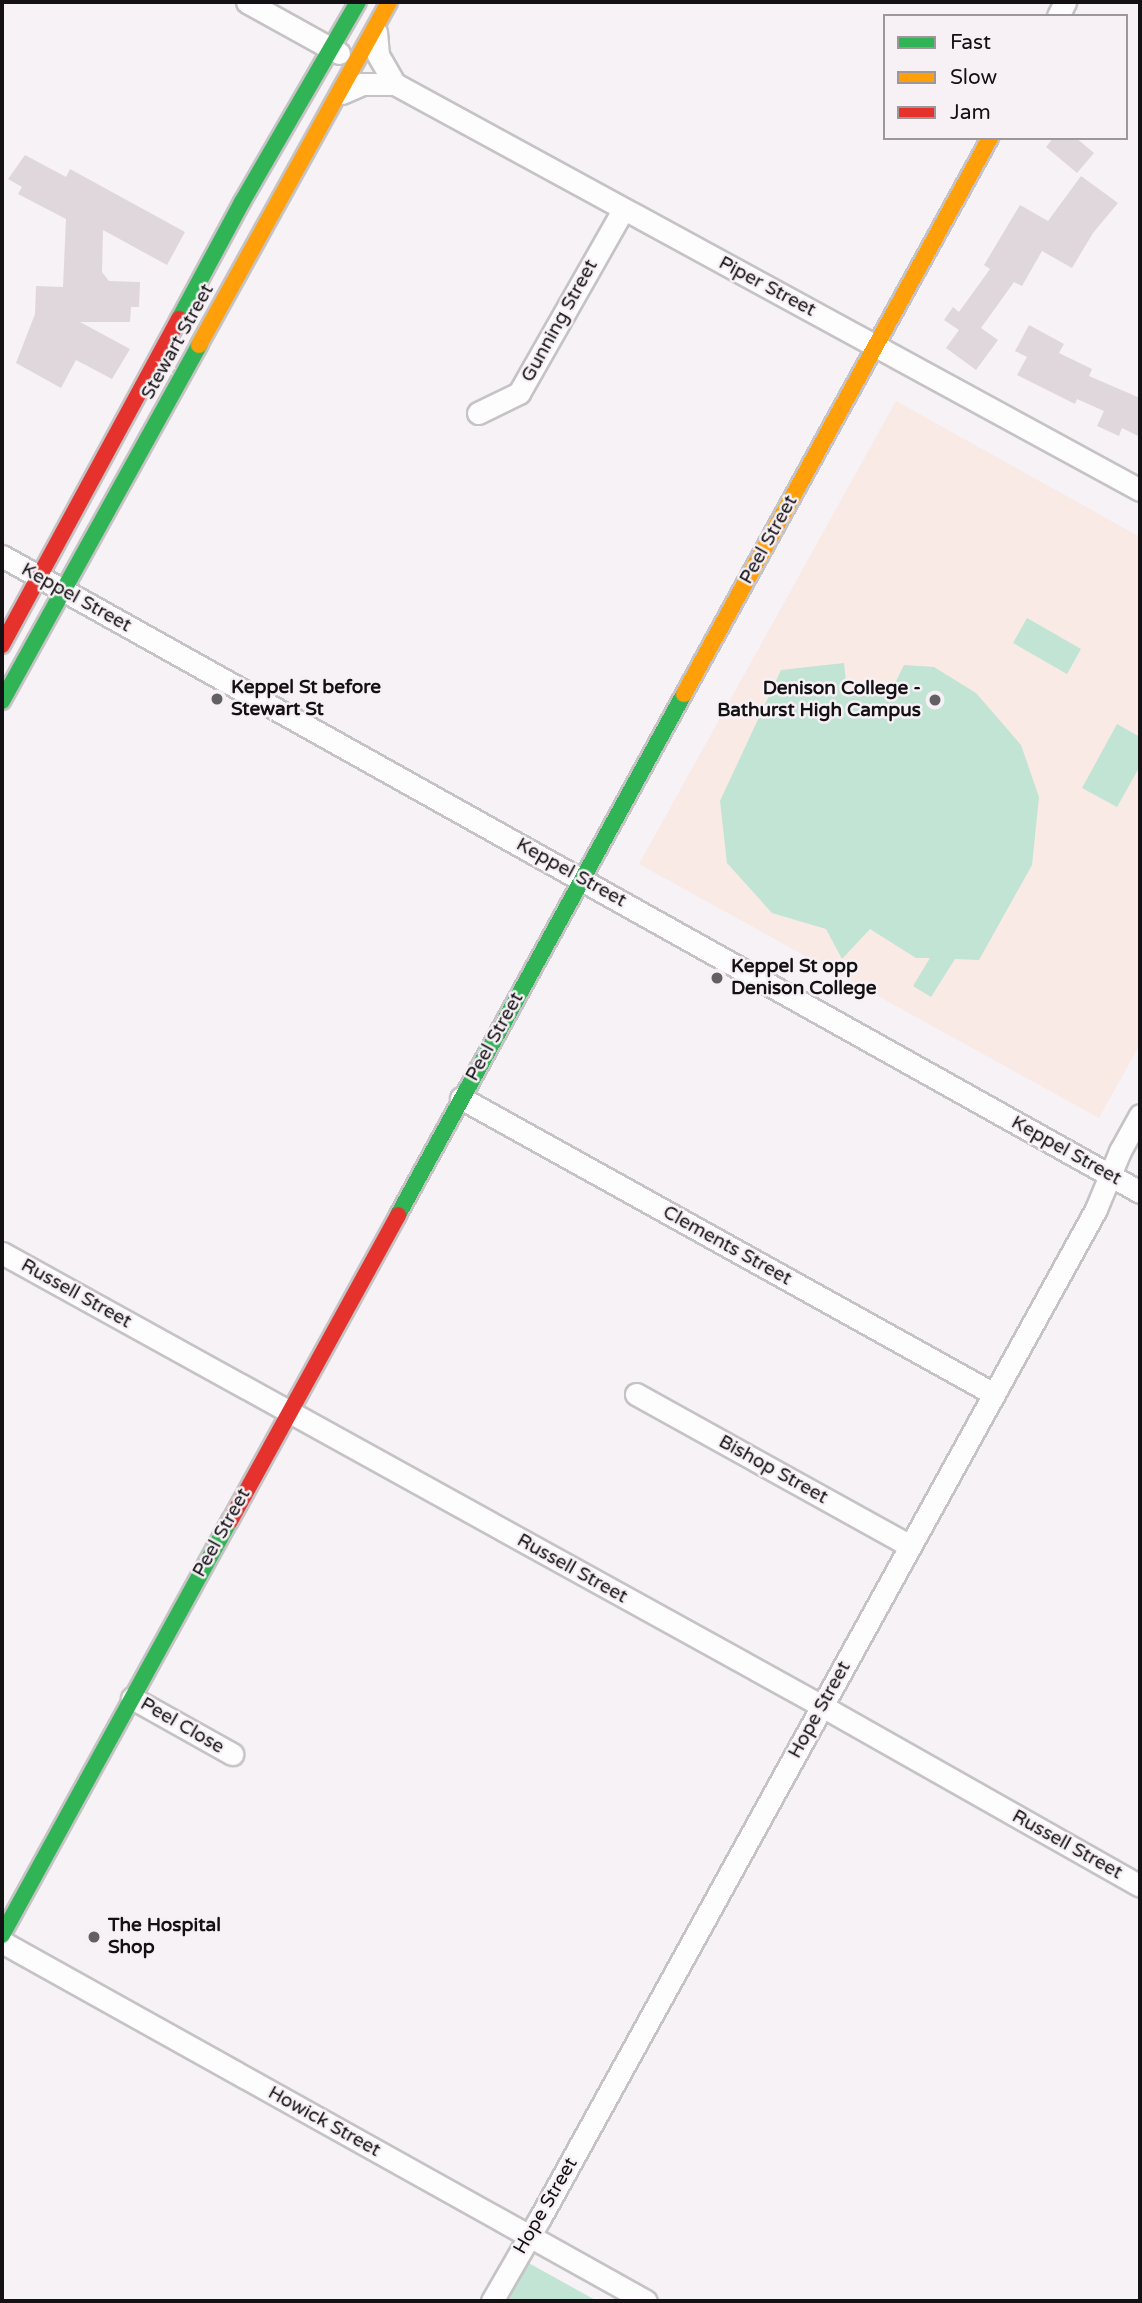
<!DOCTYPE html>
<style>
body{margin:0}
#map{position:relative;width:1142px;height:2303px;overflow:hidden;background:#f6f2f5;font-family:"Varela Round",sans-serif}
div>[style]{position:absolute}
.education>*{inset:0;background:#f9eae5}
.green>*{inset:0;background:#c1e4d4}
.building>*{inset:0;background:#dfd7dc}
.roads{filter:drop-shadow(2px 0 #c5c3c5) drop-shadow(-2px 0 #c5c3c5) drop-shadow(0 2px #c5c3c5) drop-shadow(0 -2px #c5c3c5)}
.street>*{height:21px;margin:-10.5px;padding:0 10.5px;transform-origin:10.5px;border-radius:10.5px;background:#fefdfe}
.fast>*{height:16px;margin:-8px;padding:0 8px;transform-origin:8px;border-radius:8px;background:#30b455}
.slow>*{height:16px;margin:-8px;padding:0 8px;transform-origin:8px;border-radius:8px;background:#ff9f0a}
.jam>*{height:16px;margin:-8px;padding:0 8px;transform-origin:8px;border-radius:8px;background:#e5322d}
.dots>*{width:19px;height:19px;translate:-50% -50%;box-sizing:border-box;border:4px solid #f7f1f6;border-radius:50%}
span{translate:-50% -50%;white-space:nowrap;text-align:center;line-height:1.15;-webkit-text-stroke:5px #f7f1f6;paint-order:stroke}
.street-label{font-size:19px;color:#131113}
.poi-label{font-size:19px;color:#131113;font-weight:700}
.left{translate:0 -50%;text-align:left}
.right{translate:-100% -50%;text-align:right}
.frame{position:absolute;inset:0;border:4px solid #131113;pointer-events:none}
.legend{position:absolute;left:883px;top:14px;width:245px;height:126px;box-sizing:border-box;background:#f7f1f6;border:2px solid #9c979b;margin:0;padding:9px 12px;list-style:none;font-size:21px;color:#131113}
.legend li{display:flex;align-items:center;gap:14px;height:35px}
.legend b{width:35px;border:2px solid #9c979b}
</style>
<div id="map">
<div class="education">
<i style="clip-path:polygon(896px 401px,1140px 537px,1140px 1044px,1099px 1118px,639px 864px)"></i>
</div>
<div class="green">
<i style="clip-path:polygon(1027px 618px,1081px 649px,1067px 674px,1013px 643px)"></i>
<i style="clip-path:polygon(844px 663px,847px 691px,892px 689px,904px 665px,934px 667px,976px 693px,1021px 745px,1039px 797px,1032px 865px,979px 960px,955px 959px,931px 997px,913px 986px,930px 958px,916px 958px,870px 929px,842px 959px,826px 929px,772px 913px,727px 863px,720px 801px,781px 670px)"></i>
<i style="clip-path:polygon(1117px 724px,1140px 737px,1140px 766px,1117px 807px,1082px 788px)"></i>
<i style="clip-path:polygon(525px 2261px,597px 2301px,505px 2301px)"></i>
</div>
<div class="building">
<i style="clip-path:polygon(1053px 138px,1076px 138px,1094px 153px,1077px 173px,1046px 147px)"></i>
<i style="clip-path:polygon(25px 155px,66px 177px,70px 169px,185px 232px,167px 265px,103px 230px,102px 272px,109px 281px,140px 282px,139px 307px,131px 307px,130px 322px,80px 322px,130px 349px,112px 379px,76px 360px,61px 388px,16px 363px,35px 314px,36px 286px,63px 287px,66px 219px,18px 194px,22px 187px,8px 179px)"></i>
<i style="clip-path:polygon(1081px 176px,1118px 203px,1093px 233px,1072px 268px,1042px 251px,1022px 286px,1014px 282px,981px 328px,998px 340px,976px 370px,946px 348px,959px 330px,944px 320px,953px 307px,959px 312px,990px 269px,984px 265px,1020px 205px,1048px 221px)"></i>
<i style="clip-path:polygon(1029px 325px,1064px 344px,1059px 353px,1092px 369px,1089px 376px,1140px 398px,1140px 437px,1122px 428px,1119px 436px,1097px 426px,1104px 411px,1077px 399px,1075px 404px,1017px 375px,1027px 357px,1015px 351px)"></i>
</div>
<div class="roads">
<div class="street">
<i style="left:247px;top:2px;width:105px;rotate:29deg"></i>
<i style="left:1058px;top:16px;width:16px;rotate:-63deg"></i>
<i style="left:376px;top:32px;width:23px;rotate:85deg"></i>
<i style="left:378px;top:55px;width:34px;rotate:60deg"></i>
<i style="left:342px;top:93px;width:22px;rotate:-24deg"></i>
<i style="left:362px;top:84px;width:33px"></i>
<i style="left:395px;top:84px;width:848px;rotate:28.59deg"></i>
<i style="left:478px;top:413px;width:46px;rotate:-26deg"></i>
<i style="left:519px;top:393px;width:210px;rotate:-60.4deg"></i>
<i style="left:2px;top:556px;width:1304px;rotate:29.2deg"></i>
<i style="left:461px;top:1098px;width:610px;rotate:29.05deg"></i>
<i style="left:2px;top:1253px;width:937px;rotate:28.92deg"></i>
<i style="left:822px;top:1706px;width:365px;rotate:29.5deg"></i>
<i style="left:636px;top:1394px;width:313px;rotate:29deg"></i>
<i style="left:132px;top:1698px;width:115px;rotate:29.2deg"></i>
<i style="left:2px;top:1942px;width:737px;rotate:29.14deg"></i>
<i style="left:492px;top:2301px;width:96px;rotate:-60deg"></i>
<i style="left:540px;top:2218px;width:1152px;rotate:-61.14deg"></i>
<i style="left:1096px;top:1209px;width:63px;rotate:-67.5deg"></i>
<i style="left:1120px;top:1151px;width:41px;rotate:-60.9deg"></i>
</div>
<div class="fast">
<i style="left:179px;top:319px;width:133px;rotate:-61.7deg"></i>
<i style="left:242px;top:202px;width:231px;rotate:-59.9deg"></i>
<i style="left:2px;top:701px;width:407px;rotate:-61deg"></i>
<i style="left:398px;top:1215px;width:594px;rotate:-61.24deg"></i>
<i style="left:2px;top:1935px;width:473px;rotate:-61.2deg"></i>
</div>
<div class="slow">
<i style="left:199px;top:345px;width:392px;rotate:-61deg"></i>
<i style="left:684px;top:694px;width:635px;rotate:-61.17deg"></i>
</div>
<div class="jam">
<i style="left:2px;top:645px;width:371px;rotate:-61.5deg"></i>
<i style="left:230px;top:1521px;width:349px;rotate:-61.2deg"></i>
</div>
</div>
<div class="dots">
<i style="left:217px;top:699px;background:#626062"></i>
<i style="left:935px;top:700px;background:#626062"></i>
<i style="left:717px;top:978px;background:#626062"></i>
<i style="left:94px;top:1937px;background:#626062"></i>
</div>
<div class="street-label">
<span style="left:767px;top:287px;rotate:28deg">Piper Street</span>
<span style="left:560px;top:321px;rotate:-61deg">Gunning Street</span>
<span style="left:178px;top:342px;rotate:-61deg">Stewart Street</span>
<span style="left:769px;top:540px;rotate:-61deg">Peel Street</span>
<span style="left:76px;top:598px;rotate:29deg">Keppel Street</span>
<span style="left:571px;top:873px;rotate:29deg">Keppel Street</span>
<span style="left:495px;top:1037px;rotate:-61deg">Peel Street</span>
<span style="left:1066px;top:1151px;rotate:29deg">Keppel Street</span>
<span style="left:727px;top:1246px;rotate:29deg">Clements Street</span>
<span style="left:76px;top:1294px;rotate:29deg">Russell Street</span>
<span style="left:773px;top:1470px;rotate:29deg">Bishop Street</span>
<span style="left:222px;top:1533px;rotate:-61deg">Peel Street</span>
<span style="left:572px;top:1569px;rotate:29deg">Russell Street</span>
<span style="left:820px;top:1710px;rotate:-61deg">Hope Street</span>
<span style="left:182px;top:1726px;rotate:30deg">Peel Close</span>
<span style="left:1067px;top:1845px;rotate:29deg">Russell Street</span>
<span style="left:324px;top:2122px;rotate:29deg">Howick Street</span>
<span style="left:546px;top:2206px;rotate:-60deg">Hope Street</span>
</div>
<div class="poi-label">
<span class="left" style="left:231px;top:699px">Keppel St before<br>Stewart St</span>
<span class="right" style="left:921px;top:700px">Denison College -<br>Bathurst High Campus</span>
<span class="left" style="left:731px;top:978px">Keppel St opp<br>Denison College</span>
<span class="left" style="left:108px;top:1937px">The Hospital<br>Shop</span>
</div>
<div class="frame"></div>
<ul class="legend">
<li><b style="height:9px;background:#30b455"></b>Fast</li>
<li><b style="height:9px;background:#ff9f0a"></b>Slow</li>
<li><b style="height:9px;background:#e5322d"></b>Jam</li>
</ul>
</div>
